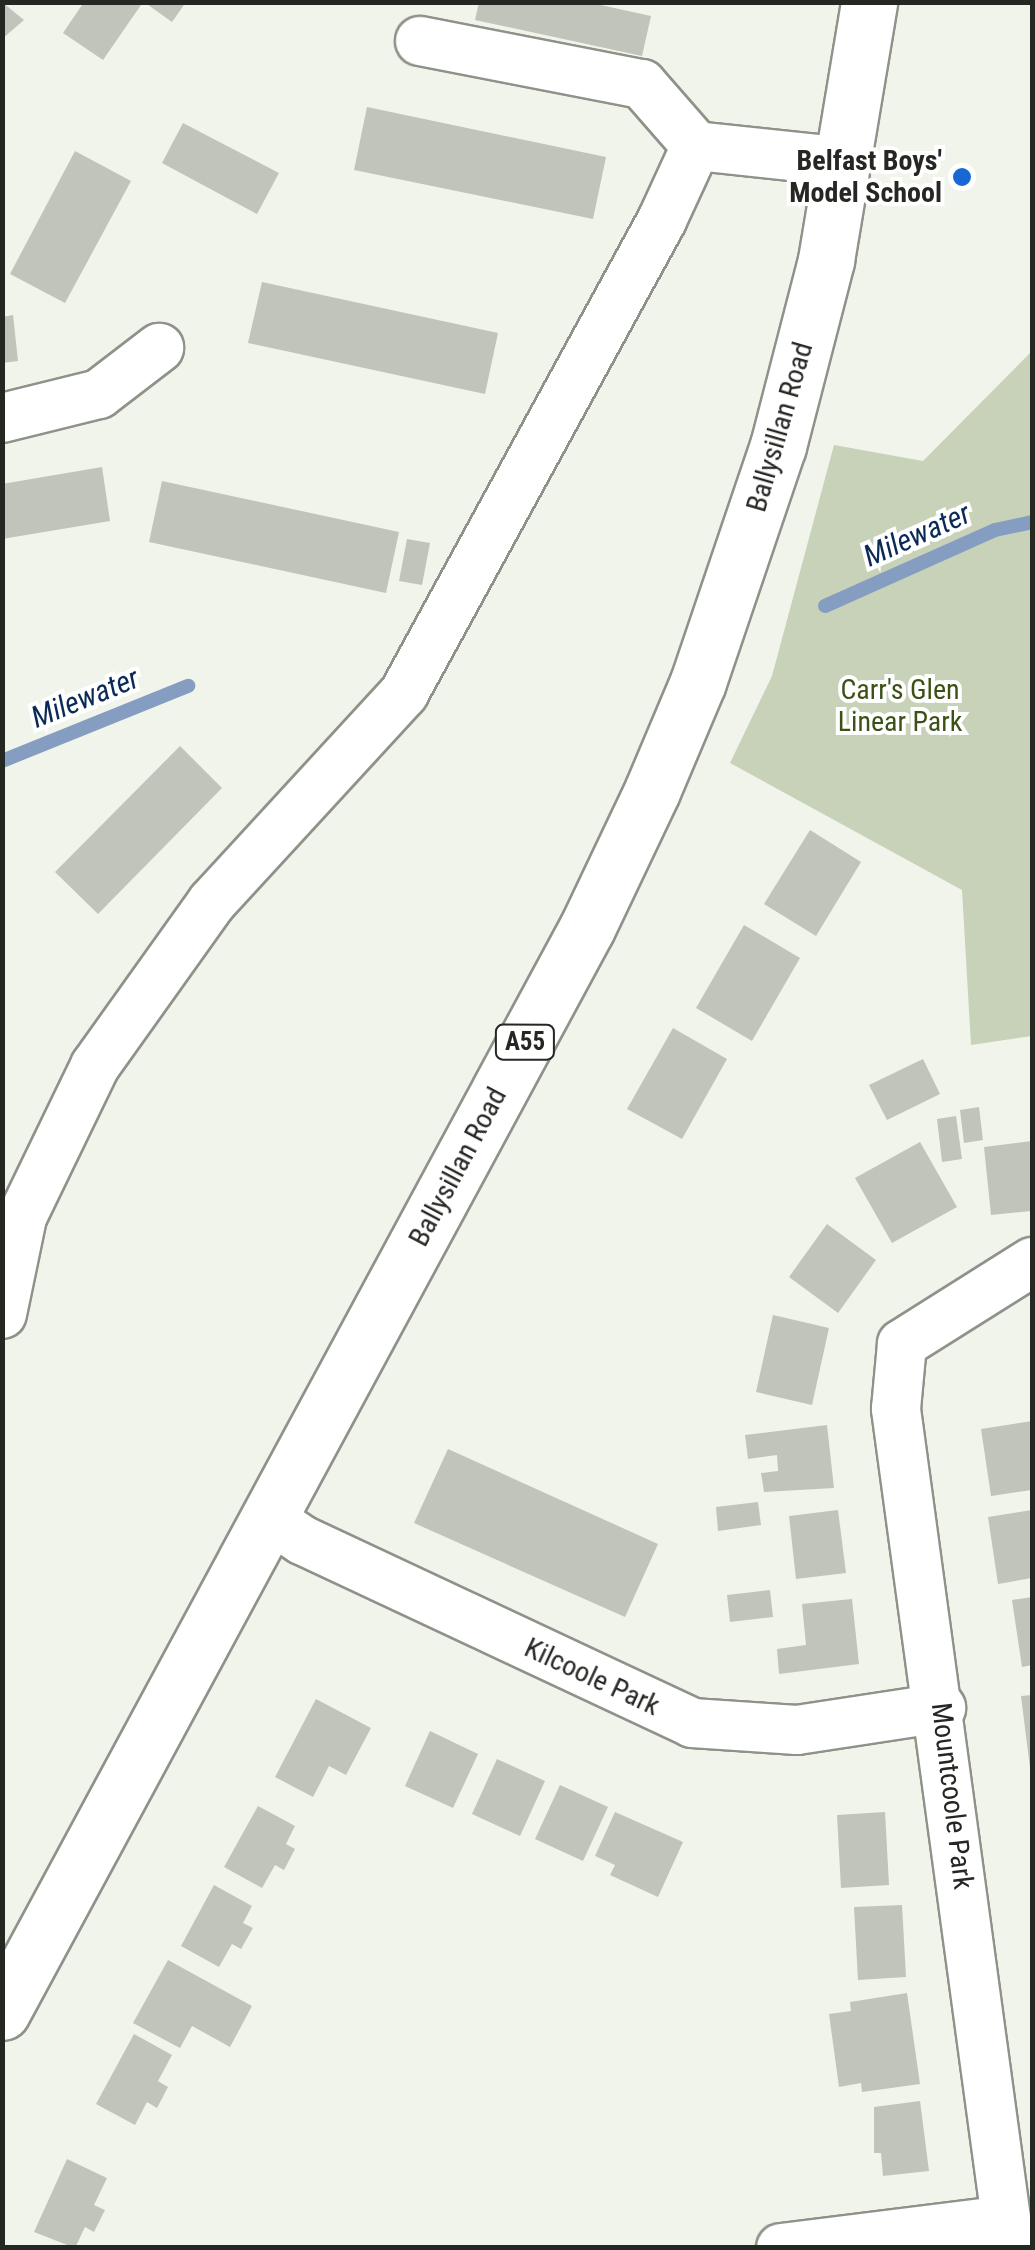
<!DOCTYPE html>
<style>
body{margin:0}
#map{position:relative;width:1035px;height:2250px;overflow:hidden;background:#f0f4eb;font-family:"Roboto Condensed",sans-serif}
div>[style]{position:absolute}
.green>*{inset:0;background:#c7d2b8}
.stream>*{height:14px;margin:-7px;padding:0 7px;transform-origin:7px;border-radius:7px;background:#859dc1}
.building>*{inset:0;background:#c0c4bb}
.roads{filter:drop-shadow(2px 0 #8e9289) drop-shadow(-2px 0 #8e9289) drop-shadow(0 2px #8e9289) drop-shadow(0 -2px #8e9289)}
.street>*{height:48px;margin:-24px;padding:0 24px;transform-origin:24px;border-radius:24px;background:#fff}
.highway>*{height:55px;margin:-27.5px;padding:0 27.5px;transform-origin:27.5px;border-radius:27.5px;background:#fff}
.dots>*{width:28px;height:28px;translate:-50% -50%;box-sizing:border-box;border:5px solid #fff;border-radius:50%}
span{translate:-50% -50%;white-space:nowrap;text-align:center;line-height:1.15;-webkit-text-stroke:8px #fff;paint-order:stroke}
.shield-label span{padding:2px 8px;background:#fff;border:2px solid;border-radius:8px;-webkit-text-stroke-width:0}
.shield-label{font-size:25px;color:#252723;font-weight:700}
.poi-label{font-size:28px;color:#252723;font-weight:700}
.right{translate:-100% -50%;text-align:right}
.street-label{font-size:28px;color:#252723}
.park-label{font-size:28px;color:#3c5215}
.water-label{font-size:30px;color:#092957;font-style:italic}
.frame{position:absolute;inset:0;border:5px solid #252723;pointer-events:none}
</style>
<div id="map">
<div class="green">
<i style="clip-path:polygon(1032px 351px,1032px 1036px,971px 1045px,962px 890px,730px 763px,772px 676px,834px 445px,923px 461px)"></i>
</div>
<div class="stream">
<i style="left:825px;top:606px;width:186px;rotate:-24.1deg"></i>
<i style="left:995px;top:530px;width:38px;rotate:-12deg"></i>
<i style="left:2px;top:761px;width:201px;rotate:-22deg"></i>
</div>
<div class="building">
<i style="clip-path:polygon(2px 2px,24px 20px,2px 39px)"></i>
<i style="clip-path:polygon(84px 2px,143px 2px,103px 60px,63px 33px)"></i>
<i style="clip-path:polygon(144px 2px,186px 2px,172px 22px)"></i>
<i style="clip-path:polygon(479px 2px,587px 2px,651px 16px,642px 56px,475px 20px)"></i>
<i style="clip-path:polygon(367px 107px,606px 157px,593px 219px,354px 170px)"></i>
<i style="clip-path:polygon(183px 123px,279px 173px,257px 214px,162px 163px)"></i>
<i style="clip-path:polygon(75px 151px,131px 181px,65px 303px,10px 274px)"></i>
<i style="clip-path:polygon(262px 282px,498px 333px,485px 394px,248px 343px)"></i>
<i style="clip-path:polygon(13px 315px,18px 361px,2px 363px,2px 317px)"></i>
<i style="clip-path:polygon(102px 467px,110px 521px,2px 539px,2px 484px)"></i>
<i style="clip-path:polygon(162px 481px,399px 532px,386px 593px,149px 542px)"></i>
<i style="clip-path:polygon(407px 539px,430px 543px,422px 585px,399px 581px)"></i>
<i style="clip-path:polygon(180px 746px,222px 788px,98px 914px,55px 872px)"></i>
<i style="clip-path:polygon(810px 830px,861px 862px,816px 936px,764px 904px)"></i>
<i style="clip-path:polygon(744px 925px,800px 958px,752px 1041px,696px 1008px)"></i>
<i style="clip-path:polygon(673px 1028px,727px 1059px,682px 1139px,627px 1109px)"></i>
<i style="clip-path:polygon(923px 1059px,940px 1094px,887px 1120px,869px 1085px)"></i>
<i style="clip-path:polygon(979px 1107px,983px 1140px,964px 1143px,960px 1110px)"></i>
<i style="clip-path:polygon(956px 1116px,962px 1159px,942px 1162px,937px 1119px)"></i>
<i style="clip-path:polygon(1032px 1141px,1032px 1211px,991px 1215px,984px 1147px)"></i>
<i style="clip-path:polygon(920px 1142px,957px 1207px,892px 1243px,855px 1178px)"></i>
<i style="clip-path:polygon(827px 1224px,876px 1260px,838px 1313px,789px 1277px)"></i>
<i style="clip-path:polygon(773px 1315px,829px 1328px,812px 1405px,756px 1392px)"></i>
<i style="clip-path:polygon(1032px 1421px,1032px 1490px,991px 1496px,981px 1429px)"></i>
<i style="clip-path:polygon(827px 1425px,834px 1488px,764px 1492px,761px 1473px,778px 1471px,777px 1455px,748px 1459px,745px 1435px)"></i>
<i style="clip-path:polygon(448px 1449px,658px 1544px,625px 1617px,414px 1523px)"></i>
<i style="clip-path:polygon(758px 1502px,761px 1525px,718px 1531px,716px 1507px)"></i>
<i style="clip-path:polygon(838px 1510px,846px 1573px,796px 1579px,789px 1516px)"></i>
<i style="clip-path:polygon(1032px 1510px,1032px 1578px,998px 1584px,988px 1517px)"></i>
<i style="clip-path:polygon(770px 1590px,773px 1617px,730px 1622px,727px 1595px)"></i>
<i style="clip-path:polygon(1032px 1597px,1032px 1665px,1022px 1667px,1012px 1600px)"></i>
<i style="clip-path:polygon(852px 1599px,859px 1664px,779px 1674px,777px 1649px,806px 1645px,802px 1604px)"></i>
<i style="clip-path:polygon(1032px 1695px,1032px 1768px,1030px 1768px,1021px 1696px)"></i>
<i style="clip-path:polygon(316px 1699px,371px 1728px,346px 1775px,329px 1766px,313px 1797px,275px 1777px)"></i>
<i style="clip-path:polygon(430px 1731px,478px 1754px,453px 1808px,405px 1786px)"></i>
<i style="clip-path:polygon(497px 1759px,545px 1781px,520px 1836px,472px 1814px)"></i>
<i style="clip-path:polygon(560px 1785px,608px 1807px,583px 1861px,535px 1839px)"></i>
<i style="clip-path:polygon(258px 1806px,295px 1826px,286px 1844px,295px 1849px,284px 1870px,275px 1865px,262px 1888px,224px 1867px)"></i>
<i style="clip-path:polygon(615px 1812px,683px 1842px,658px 1897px,610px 1875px,615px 1865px,595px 1856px)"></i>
<i style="clip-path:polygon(885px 1812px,889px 1885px,841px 1888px,837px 1815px)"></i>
<i style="clip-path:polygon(214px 1885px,252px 1906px,243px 1923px,253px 1928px,241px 1949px,232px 1944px,219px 1967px,181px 1946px)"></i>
<i style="clip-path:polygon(902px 1905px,906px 1977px,858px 1980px,854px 1907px)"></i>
<i style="clip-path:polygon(168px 1960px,252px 2006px,230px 2047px,192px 2026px,180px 2048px,133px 2023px)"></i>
<i style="clip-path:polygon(907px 1993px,920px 2084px,862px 2092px,861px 2083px,839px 2087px,829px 2014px,851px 2011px,850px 2002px)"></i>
<i style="clip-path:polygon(134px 2034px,172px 2055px,158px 2081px,168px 2087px,157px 2108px,147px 2102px,135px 2125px,96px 2104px)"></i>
<i style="clip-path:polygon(920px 2101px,929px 2171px,883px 2176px,881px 2153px,874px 2153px,874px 2107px)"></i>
<i style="clip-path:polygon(67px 2159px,107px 2178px,94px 2205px,105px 2210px,94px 2232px,85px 2227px,75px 2248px,34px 2232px)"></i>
</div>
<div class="roads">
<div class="street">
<i style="left:420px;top:41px;width:226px;rotate:11deg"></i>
<i style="left:642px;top:84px;width:82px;rotate:48.9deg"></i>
<i style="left:696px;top:146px;width:150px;rotate:6.1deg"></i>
<i style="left:2px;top:418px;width:100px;rotate:-13.9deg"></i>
<i style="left:99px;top:394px;width:76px;rotate:-37.5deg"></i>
<i style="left:2px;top:1314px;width:99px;rotate:-78.3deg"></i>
<i style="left:22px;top:1217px;width:168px;rotate:-64.2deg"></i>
<i style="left:95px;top:1066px;width:201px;rotate:-54.5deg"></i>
<i style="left:212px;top:902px;width:284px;rotate:-47.4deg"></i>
<i style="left:404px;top:693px;width:539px;rotate:-61.39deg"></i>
<i style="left:662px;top:220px;width:81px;rotate:-65.3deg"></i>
<i style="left:268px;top:1517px;width:41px;rotate:34.1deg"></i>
<i style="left:302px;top:1540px;width:431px;rotate:25.1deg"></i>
<i style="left:692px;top:1723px;width:105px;rotate:3.8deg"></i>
<i style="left:797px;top:1730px;width:146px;rotate:-8.7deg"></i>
<i style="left:781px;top:2248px;width:227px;rotate:-7.1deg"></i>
<i style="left:1010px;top:2248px;width:847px;rotate:-97.74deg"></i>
<i style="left:896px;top:1409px;width:65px;rotate:-84.7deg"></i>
<i style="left:902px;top:1344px;width:154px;rotate:-32.2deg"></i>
</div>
<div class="highway">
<i style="left:2px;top:2012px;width:1232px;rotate:-61.65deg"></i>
<i style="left:587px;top:928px;width:152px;rotate:-64.6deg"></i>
<i style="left:652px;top:791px;width:118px;rotate:-67.1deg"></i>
<i style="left:698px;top:682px;width:249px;rotate:-71.3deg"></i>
<i style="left:778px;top:446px;width:192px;rotate:-75.5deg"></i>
<i style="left:826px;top:260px;width:262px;rotate:-80.5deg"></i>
</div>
</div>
<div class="dots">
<i style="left:962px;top:177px;background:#1768d2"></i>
</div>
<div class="shield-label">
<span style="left:525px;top:1042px">A55</span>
</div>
<div class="poi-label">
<span class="right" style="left:942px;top:177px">Belfast Boys'<br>Model School</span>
</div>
<div class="street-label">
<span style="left:780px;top:427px;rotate:-74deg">Ballysillan Road</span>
<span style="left:458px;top:1167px;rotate:-62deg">Ballysillan Road</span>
<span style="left:592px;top:1677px;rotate:25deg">Kilcoole Park</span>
<span style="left:952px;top:1796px;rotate:83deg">Mountcoole Park</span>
</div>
<div class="park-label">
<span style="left:900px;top:706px">Carr's Glen<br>Linear Park</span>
</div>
<div class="water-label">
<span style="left:917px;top:535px;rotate:-24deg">Milewater</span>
<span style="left:85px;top:698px;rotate:-22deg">Milewater</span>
</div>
<div class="frame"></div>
</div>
